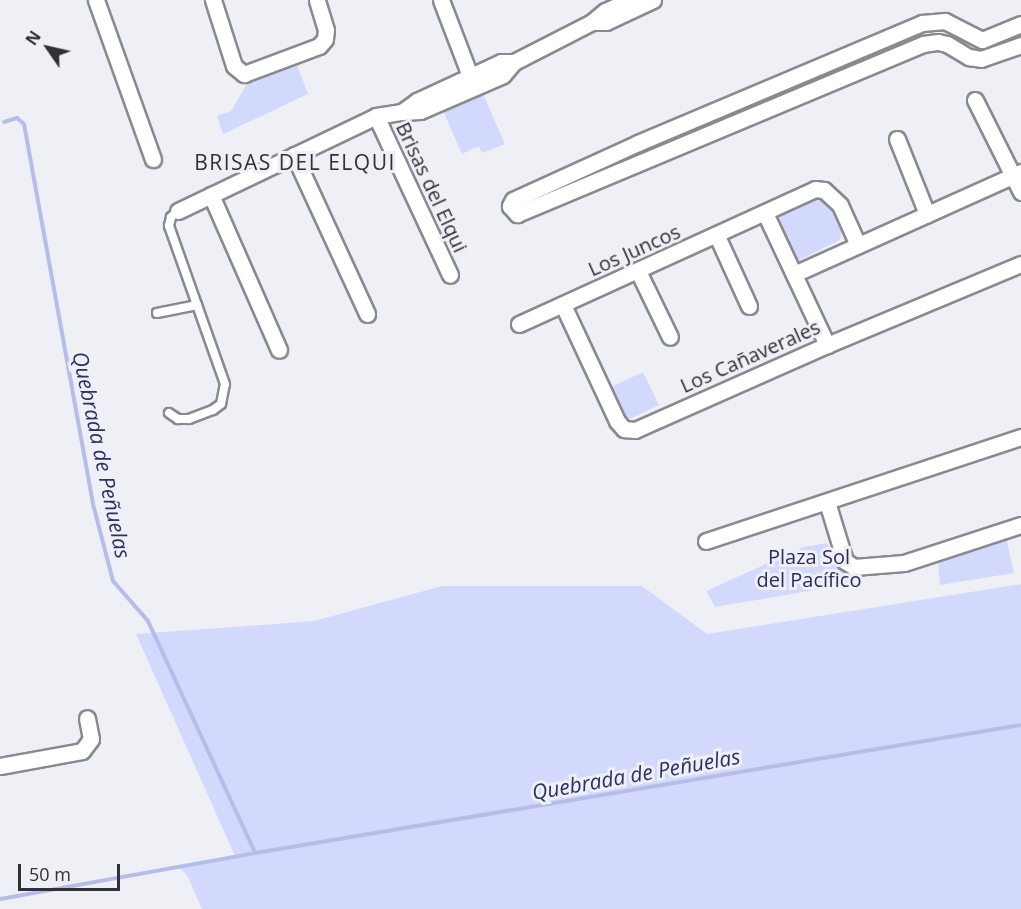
<!DOCTYPE html>
<meta charset="utf-8">
<style>
body{margin:0}
#map{position:relative;width:1021px;height:909px;overflow:hidden;background:#eff0f6;font-family:"Open Sans",sans-serif}
div>[style]{position:absolute}
.green>*{inset:0;background:#d3d9fd}
.stream>*{height:4px;margin:-2px;padding:0 2px;transform-origin:2px;border-radius:2px;background:#b5bde9}
.roads{filter:drop-shadow(2px 0 #898a8f) drop-shadow(-2px 0 #898a8f) drop-shadow(0 2px #898a8f) drop-shadow(0 -2px #898a8f)}
.service>*{height:8px;margin:-4px;padding:0 4px;transform-origin:4px;border-radius:4px;background:#fff}
.minor>*{height:15px;margin:-7.5px;padding:0 7.5px;transform-origin:7.5px;border-radius:7.5px;background:#fff}
span{translate:-50% -50%;white-space:nowrap;text-align:center;line-height:1.15;-webkit-text-stroke:6px #eff0f6;paint-order:stroke}
.street-label{font-size:20px;color:#313134}
.park-label{font-size:20px;color:#282c62}
.neighbourhood-label{font-size:21px;color:#313134;letter-spacing:1.5px}
.water-label{font-size:21px;color:#2b3066;font-style:italic}
.north{position:absolute;left:18px;top:18px;width:60px;height:60px;-webkit-text-stroke:4px #eff0f6;paint-order:stroke;rotate:304deg;font-size:16px;font-weight:700;line-height:24px;text-align:center;color:#313134}
.north::after{content:'';display:block;margin:auto;width:21px;height:27px;background:#313134;clip-path:polygon(50% 0,100% 100%,50% 72%,0 100%)}
.scale{position:absolute;left:18px;top:864px;width:102px;height:27px;box-sizing:border-box;border:3px solid #313134;border-top:0;padding-left:8px;font-size:18px;line-height:21px;white-space:nowrap;color:#313134;-webkit-text-stroke:4px #eff0f6;paint-order:stroke}
</style>
<div id="map">
<div class="green">
<i style="clip-path:polygon(295px 60px,308px 94px,223px 134px,217px 116px,231px 111px,251px 77px)"></i>
<i style="clip-path:polygon(482px 92px,505px 144px,482px 153px,479px 146px,462px 154px,443px 111px)"></i>
<i style="clip-path:polygon(816px 194px,825px 197px,842px 229px,840px 240px,795px 262px,772px 219px,775px 213px)"></i>
<i style="clip-path:polygon(643px 372px,659px 405px,630px 419px,622px 415px,609px 388px)"></i>
<i style="clip-path:polygon(1006px 536px,1014px 573px,940px 585px,938px 562px)"></i>
<i style="clip-path:polygon(827px 543px,838px 565px,853px 576px,845px 585px,715px 607px,706px 591px,804px 547px)"></i>
<i style="clip-path:polygon(1021px 584px,1021px 909px,202px 909px,187px 875px,178px 867px,235px 856px,136px 634px,314px 621px,442px 586px,642px 586px,707px 634px)"></i>
</div>
<div class="stream">
<i style="left:4px;top:122px;width:14px;rotate:-17deg"></i>
<i style="left:17px;top:118px;width:9px;rotate:41deg"></i>
<i style="left:24px;top:124px;width:390px;rotate:79.7deg"></i>
<i style="left:94px;top:508px;width:75px;rotate:75.4deg"></i>
<i style="left:113px;top:581px;width:53px;rotate:48.8deg"></i>
<i style="left:148px;top:621px;width:255px;rotate:65.2deg"></i>
<i style="left:255px;top:853px;width:777px;rotate:-9.49deg"></i>
<i style="left:0;top:899px;width:259px;rotate:-10.2deg"></i>
</div>
<div class="roads">
<div class="service">
<i style="left:157px;top:313px;width:41px;rotate:-11.3deg"></i>
<i style="left:169px;top:413px;width:11px;rotate:34deg"></i>
<i style="left:178px;top:419px;width:11px"></i>
<i style="left:189px;top:419px;width:26px;rotate:-21deg"></i>
<i style="left:213px;top:410px;width:10px;rotate:-37deg"></i>
<i style="left:221px;top:404px;width:20px;rotate:-79deg"></i>
<i style="left:225px;top:384px;width:168px;rotate:-109.5deg"></i>
<i style="left:169px;top:226px;width:9px;rotate:-77deg"></i>
<i style="left:171px;top:217px;width:9px;rotate:-41deg"></i>
</div>
<div class="minor">
<i style="left:96px;top:0;width:169px;rotate:70.3deg"></i>
<i style="left:213px;top:0;width:69px;rotate:72.3deg"></i>
<i style="left:234px;top:66px;width:13px;rotate:39deg"></i>
<i style="left:244px;top:74px;width:80px;rotate:-20.5deg"></i>
<i style="left:319px;top:46px;width:9px;rotate:-49deg"></i>
<i style="left:325px;top:39px;width:9px;rotate:-84deg"></i>
<i style="left:326px;top:30px;width:31px;rotate:-107deg"></i>
<i style="left:441px;top:0;width:81px;rotate:69.1deg"></i>
<i style="left:629px;top:0;width:26px;rotate:155deg"></i>
<i style="left:605px;top:11px;width:17px;rotate:140deg"></i>
<i style="left:592px;top:22px;width:14px"></i>
<i style="left:606px;top:22px;width:52px;rotate:-25.1deg"></i>
<i style="left:1021px;top:24px;width:42px;rotate:157.7deg"></i>
<i style="left:982px;top:40px;width:42px;rotate:-152.8deg"></i>
<i style="left:945px;top:21px;width:23px;rotate:175deg"></i>
<i style="left:922px;top:23px;width:308px;rotate:157.1deg"></i>
<i style="left:638px;top:143px;width:137px;rotate:155.5deg"></i>
<i style="left:513px;top:200px;width:7px;rotate:117deg"></i>
<i style="left:510px;top:206px;width:11px;rotate:49deg"></i>
<i style="left:517px;top:214px;width:440px;rotate:-22.7deg"></i>
<i style="left:923px;top:44px;width:15px;rotate:-8deg"></i>
<i style="left:938px;top:42px;width:9px;rotate:13deg"></i>
<i style="left:947px;top:44px;width:26px;rotate:31deg"></i>
<i style="left:969px;top:57px;width:12px;rotate:9deg"></i>
<i style="left:981px;top:59px;width:42px;rotate:-19.3deg"></i>
<i style="left:514px;top:62px;width:13px;rotate:180deg"></i>
<i style="left:501px;top:62px;width:93px;rotate:155.1deg"></i>
<i style="left:417px;top:101px;width:19px;rotate:144deg"></i>
<i style="left:402px;top:112px;width:18px;rotate:-3deg"></i>
<i style="left:420px;top:111px;width:90px;rotate:-23.4deg"></i>
<i style="left:503px;top:75px;width:17px;rotate:-50deg"></i>
<i style="left:514px;top:62px;width:88px;rotate:-27.1deg"></i>
<i style="left:975px;top:100px;width:103px;rotate:63.4deg"></i>
<i style="left:376px;top:116px;width:175px;rotate:65deg"></i>
<i style="left:897px;top:139px;width:81px;rotate:68.2deg"></i>
<i style="left:294px;top:155px;width:175px;rotate:65.3deg"></i>
<i style="left:211px;top:195px;width:169px;rotate:66.3deg"></i>
<i style="left:178px;top:211px;width:220px;rotate:-25.6deg"></i>
<i style="left:376px;top:116px;width:26px;rotate:-9deg"></i>
<i style="left:765px;top:213px;width:146px;rotate:64.8deg"></i>
<i style="left:717px;top:236px;width:77px;rotate:65.4deg"></i>
<i style="left:638px;top:271px;width:73px;rotate:64.1deg"></i>
<i style="left:794px;top:274px;width:249px;rotate:-24.2deg"></i>
<i style="left:563px;top:305px;width:128px;rotate:65deg"></i>
<i style="left:617px;top:421px;width:11px;rotate:49deg"></i>
<i style="left:624px;top:429px;width:11px;rotate:5deg"></i>
<i style="left:635px;top:430px;width:210px;rotate:-23.9deg"></i>
<i style="left:827px;top:345px;width:210px;rotate:-22.7deg"></i>
<i style="left:519px;top:324px;width:325px;rotate:-24.5deg"></i>
<i style="left:815px;top:189px;width:9px;rotate:6deg"></i>
<i style="left:824px;top:190px;width:22px;rotate:43deg"></i>
<i style="left:840px;top:205px;width:44px;rotate:65.8deg"></i>
<i style="left:827px;top:502px;width:62px;rotate:73deg"></i>
<i style="left:845px;top:561px;width:11px;rotate:34deg"></i>
<i style="left:854px;top:567px;width:50px;rotate:-4.6deg"></i>
<i style="left:904px;top:563px;width:123px;rotate:-18deg"></i>
<i style="left:706px;top:541px;width:332px;rotate:-18.3deg"></i>
<i style="left:0;top:766px;width:83px;rotate:-10.4deg"></i>
<i style="left:82px;top:751px;width:15px;rotate:-53deg"></i>
<i style="left:91px;top:739px;width:21px;rotate:-101deg"></i>
</div>
</div>
<div class="street-label">
<span style="left:432px;top:187px;rotate:65deg">Brisas del Elqui</span>
<span style="left:634px;top:250px;rotate:-24deg">Los Juncos</span>
<span style="left:750px;top:356px;rotate:-24deg">Los Cañaverales</span>
</div>
<div class="park-label">
<span style="left:809px;top:568px">Plaza Sol<br>del Pacífico</span>
</div>
<div class="neighbourhood-label">
<span style="left:295px;top:162px">BRISAS DEL ELQUI</span>
</div>
<div class="water-label">
<span style="left:102px;top:455px;rotate:78deg">Quebrada de Peñuelas</span>
<span style="left:636px;top:774px;rotate:-10deg">Quebrada de Peñuelas</span>
</div>
<div class="north">N</div>
<div class="scale">50 m</div>
</div>
